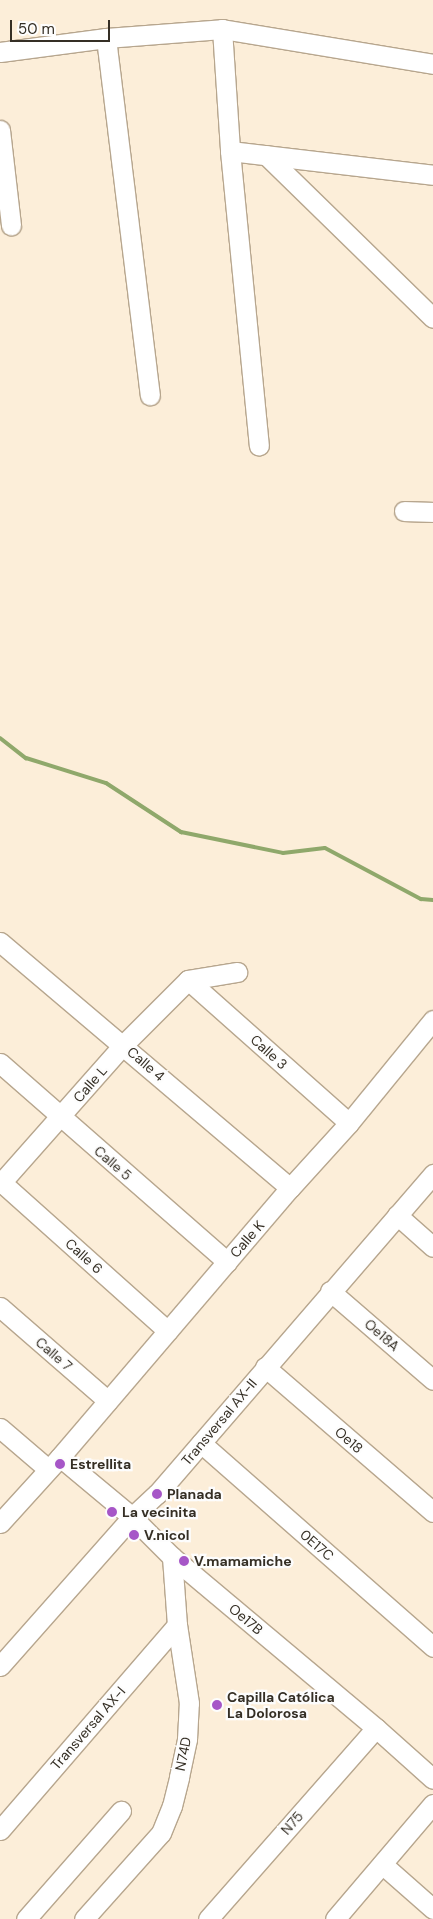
<!DOCTYPE html>
<meta charset="utf-8">
<style>
body{margin:0}
#map{position:relative;width:433px;height:1919px;overflow:hidden;background:#fceed9;font-family:"DM Sans",sans-serif}
div>[style]{position:absolute}
.stream>*{height:4px;margin:-2px;padding:0 2px;transform-origin:2px;border-radius:2px;background:#8fa86b}
.roads{filter:drop-shadow(1px 0 #b7a68e) drop-shadow(-1px 0 #b7a68e) drop-shadow(0 1px #b7a68e) drop-shadow(0 -1px #b7a68e)}
.minor>*{height:19px;margin:-9.5px;padding:0 9.5px;transform-origin:9.5px;border-radius:9.5px;background:#fff}
.dots>*{width:14px;height:14px;translate:-50% -50%;box-sizing:border-box;border:2px solid #fdfdfd;border-radius:50%}
span{translate:-50% -50%;white-space:nowrap;text-align:center;line-height:1.15;-webkit-text-stroke:4.5px #fdfdfd;paint-order:stroke}
.street-label{font-size:14px;color:#352f25}
.poi-label{font-size:14px;color:#352f25;font-weight:700}
.left{translate:0 -50%;text-align:left}
.scale{position:absolute;left:10px;top:20px;width:100px;height:22px;box-sizing:border-box;border:2px solid #352f25;border-top:0;padding-left:6px;font-size:15px;line-height:18px;white-space:nowrap;color:#352f25;-webkit-text-stroke:4px #fdfdfd;paint-order:stroke}
</style>
<div id="map">
<div class="stream">
<i style="left:0;top:738px;width:33px;rotate:38deg"></i>
<i style="left:26px;top:758px;width:84px;rotate:17.4deg"></i>
<i style="left:106px;top:783px;width:90px;rotate:33.2deg"></i>
<i style="left:181px;top:832px;width:104px;rotate:11.6deg"></i>
<i style="left:283px;top:853px;width:42px;rotate:-6.8deg"></i>
<i style="left:325px;top:848px;width:109px;rotate:28deg"></i>
<i style="left:421px;top:899px;width:12px;rotate:5deg"></i>
</div>
<div class="roads">
<div class="minor">
<i style="left:222px;top:29px;width:122px;rotate:86.2deg"></i>
<i style="left:230px;top:151px;width:296px;rotate:84.4deg"></i>
<i style="left:106px;top:38px;width:360px;rotate:83deg"></i>
<i style="left:0;top:52px;width:107px;rotate:-7.5deg"></i>
<i style="left:106px;top:38px;width:116px;rotate:-4.4deg"></i>
<i style="left:222px;top:29px;width:214px;rotate:9.4deg"></i>
<i style="left:0;top:130px;width:96px;rotate:83.4deg"></i>
<i style="left:230px;top:151px;width:204px;rotate:6.7deg"></i>
<i style="left:266px;top:155px;width:233px;rotate:44.3deg"></i>
<i style="left:404px;top:511px;width:29px;rotate:2deg"></i>
<i style="left:0;top:942px;width:380px;rotate:40.3deg"></i>
<i style="left:188px;top:980px;width:215px;rotate:41.6deg"></i>
<i style="left:0;top:1063px;width:302px;rotate:41.2deg"></i>
<i style="left:0;top:1181px;width:225px;rotate:41.8deg"></i>
<i style="left:0;top:1184px;width:186px;rotate:-48.5deg"></i>
<i style="left:123px;top:1045px;width:92px;rotate:-45deg"></i>
<i style="left:188px;top:980px;width:50px;rotate:-9.3deg"></i>
<i style="left:397px;top:1215px;width:48px;rotate:41.6deg"></i>
<i style="left:330px;top:1291px;width:136px;rotate:40.8deg"></i>
<i style="left:0;top:1307px;width:143px;rotate:41deg"></i>
<i style="left:265px;top:1367px;width:222px;rotate:40.8deg"></i>
<i style="left:0;top:1428px;width:63px;rotate:40.5deg"></i>
<i style="left:201px;top:1443px;width:309px;rotate:41.3deg"></i>
<i style="left:60px;top:1457px;width:94px;rotate:39.8deg"></i>
<i style="left:132px;top:1517px;width:57px;rotate:45deg"></i>
<i style="left:172px;top:1557px;width:266px;rotate:40deg"></i>
<i style="left:376px;top:1728px;width:76px;rotate:41.8deg"></i>
<i style="left:0;top:1523px;width:89px;rotate:-47.7deg"></i>
<i style="left:60px;top:1457px;width:354px;rotate:-49.5deg"></i>
<i style="left:290px;top:1188px;width:88px;rotate:-47.8deg"></i>
<i style="left:349px;top:1123px;width:133px;rotate:-50.8deg"></i>
<i style="left:0;top:1666px;width:199px;rotate:-48.5deg"></i>
<i style="left:132px;top:1517px;width:34px;rotate:-43deg"></i>
<i style="left:157px;top:1494px;width:423px;rotate:-49.2deg"></i>
<i style="left:0;top:1830px;width:271px;rotate:-49.2deg"></i>
<i style="left:382px;top:1864px;width:68px;rotate:41.4deg"></i>
<i style="left:26px;top:1919px;width:144px;rotate:-48.7deg"></i>
<i style="left:84px;top:1919px;width:115px;rotate:-48.2deg"></i>
<i style="left:161px;top:1833px;width:29px;rotate:-68deg"></i>
<i style="left:172px;top:1806px;width:30px;rotate:-76deg"></i>
<i style="left:179px;top:1777px;width:39px;rotate:-78deg"></i>
<i style="left:187px;top:1739px;width:36px;rotate:-87deg"></i>
<i style="left:189px;top:1703px;width:79px;rotate:-98.7deg"></i>
<i style="left:177px;top:1625px;width:68px;rotate:-94.2deg"></i>
<i style="left:208px;top:1919px;width:254px;rotate:-48.7deg"></i>
<i style="left:335px;top:1919px;width:151px;rotate:-49.6deg"></i>
</div>
</div>
<div class="dots">
<i style="left:60px;top:1464px;background:#a656c7"></i>
<i style="left:157px;top:1494px;background:#a656c7"></i>
<i style="left:112px;top:1512px;background:#a656c7"></i>
<i style="left:134px;top:1535px;background:#a656c7"></i>
<i style="left:184px;top:1561px;background:#a656c7"></i>
<i style="left:217px;top:1705px;background:#a656c7"></i>
</div>
<div class="street-label">
<span style="left:269px;top:1052px;rotate:42deg">Calle 3</span>
<span style="left:146px;top:1064px;rotate:41deg">Calle 4</span>
<span style="left:90px;top:1084px;rotate:-49deg">Calle L</span>
<span style="left:113px;top:1163px;rotate:41deg">Calle 5</span>
<span style="left:247px;top:1239px;rotate:-49deg">Calle K</span>
<span style="left:84px;top:1256px;rotate:42deg">Calle 6</span>
<span style="left:382px;top:1335px;rotate:41deg">Oe18A</span>
<span style="left:54px;top:1354px;rotate:41deg">Calle 7</span>
<span style="left:219px;top:1422px;rotate:-50deg">Transversal AX-II</span>
<span style="left:349px;top:1440px;rotate:41deg">Oe18</span>
<span style="left:317px;top:1545px;rotate:41deg">0E17C</span>
<span style="left:246px;top:1619px;rotate:40deg">Oe17B</span>
<span style="left:88px;top:1728px;rotate:-49deg">Transversal AX-I</span>
<span style="left:183px;top:1754px;rotate:-79deg">N74D</span>
<span style="left:292px;top:1823px;rotate:-49deg">N75</span>
</div>
<div class="poi-label">
<span class="left" style="left:70px;top:1464px">Estrellita</span>
<span class="left" style="left:167px;top:1494px">Planada</span>
<span class="left" style="left:122px;top:1512px">La vecinita</span>
<span class="left" style="left:144px;top:1535px">V.nicol</span>
<span class="left" style="left:194px;top:1561px">V.mamamiche</span>
<span class="left" style="left:227px;top:1705px">Capilla Católica<br>La Dolorosa</span>
</div>
<div class="scale">50 m</div>
</div>
